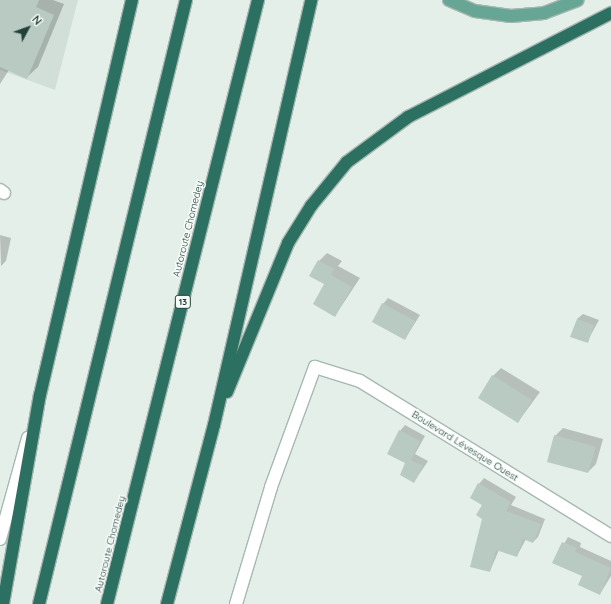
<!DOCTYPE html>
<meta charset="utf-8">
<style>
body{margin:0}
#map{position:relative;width:611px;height:604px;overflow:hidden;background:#e5efea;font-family:Quicksand,sans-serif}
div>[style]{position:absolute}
.built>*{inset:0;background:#d2dfd9}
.shadow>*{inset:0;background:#0003}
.building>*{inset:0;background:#b9cac3}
.roads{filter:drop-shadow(1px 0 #a7b8b1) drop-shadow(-1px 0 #a7b8b1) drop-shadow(0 1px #a7b8b1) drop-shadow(0 -1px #a7b8b1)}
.minor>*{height:12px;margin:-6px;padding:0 6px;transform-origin:6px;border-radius:6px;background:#fff}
.major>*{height:12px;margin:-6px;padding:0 6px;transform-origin:6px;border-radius:6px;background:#67a695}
.highway>*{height:12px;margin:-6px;padding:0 6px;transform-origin:6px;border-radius:6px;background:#2c7061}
span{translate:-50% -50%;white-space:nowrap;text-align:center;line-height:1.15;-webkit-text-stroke:3px #f6fbf8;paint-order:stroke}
.shield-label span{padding:1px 3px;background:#f6fbf8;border:1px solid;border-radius:3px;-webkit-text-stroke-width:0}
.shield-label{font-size:9px;color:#224239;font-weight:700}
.street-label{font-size:10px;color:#224239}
.north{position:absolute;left:8px;top:8px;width:40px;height:40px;-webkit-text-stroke:3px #f6fbf8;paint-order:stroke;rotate:49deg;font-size:11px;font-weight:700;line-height:16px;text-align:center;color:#224239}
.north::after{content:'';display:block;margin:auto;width:14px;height:18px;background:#224239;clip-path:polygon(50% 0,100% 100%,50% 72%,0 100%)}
</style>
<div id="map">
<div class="built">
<i style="clip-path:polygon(0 0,78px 0,55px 90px,0 70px)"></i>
</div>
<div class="shadow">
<i style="clip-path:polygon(0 0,53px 0,64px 4px,38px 67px,27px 77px,9px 70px,0 84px)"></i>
<i style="clip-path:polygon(0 235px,11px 238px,6px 261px,1px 266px)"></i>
<i style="clip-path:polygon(327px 253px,342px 261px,338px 266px,360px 278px,335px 316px,319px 261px)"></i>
<i style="clip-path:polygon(388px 298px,420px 315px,405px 339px,383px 304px)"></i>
<i style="clip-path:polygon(583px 314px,599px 320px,587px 342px,577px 319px)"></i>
<i style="clip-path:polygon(501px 368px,540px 392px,518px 422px,493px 376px)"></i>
<i style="clip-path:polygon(405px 425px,425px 436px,415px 454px,428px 461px,414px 482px,400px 431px)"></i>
<i style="clip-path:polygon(563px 428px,603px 439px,596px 464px,588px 472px,555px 436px)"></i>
<i style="clip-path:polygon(484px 478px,516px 497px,511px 505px,545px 519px,538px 537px,533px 542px,526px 539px,517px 556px,499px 550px,490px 571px,479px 484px)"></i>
<i style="clip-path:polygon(568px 537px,581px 543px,580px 547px,611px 561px,611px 576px,600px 594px,583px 576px,553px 563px)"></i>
</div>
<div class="building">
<i style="clip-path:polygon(0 0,39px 0,36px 7px,54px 15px,27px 79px,0 67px)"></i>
<i style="clip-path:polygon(318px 260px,334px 269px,331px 275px,352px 287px,335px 317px,313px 304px,324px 284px,309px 276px)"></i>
<i style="clip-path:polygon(382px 303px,415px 321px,405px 340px,372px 322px)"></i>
<i style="clip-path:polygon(577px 319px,594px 325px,588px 343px,570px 337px)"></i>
<i style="clip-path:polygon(492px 375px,532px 400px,518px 423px,478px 398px)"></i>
<i style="clip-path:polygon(399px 430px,420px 441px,411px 460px,423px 466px,414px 483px,400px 475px,405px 463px,387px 454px)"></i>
<i style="clip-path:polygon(554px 435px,596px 447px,588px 473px,547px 462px)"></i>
<i style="clip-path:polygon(478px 483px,511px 502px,506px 511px,541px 524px,533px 543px,523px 539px,517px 557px,496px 550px,490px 572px,470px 567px,482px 519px,476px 515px,482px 505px,470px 498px)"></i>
<i style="clip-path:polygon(562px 542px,577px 548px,575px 552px,611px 568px,600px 595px,578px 585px,582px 576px,552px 563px)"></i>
</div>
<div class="roads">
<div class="minor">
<i style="left:0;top:190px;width:5px;rotate:37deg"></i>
<i style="left:0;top:539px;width:105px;rotate:-74.5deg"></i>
<i style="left:236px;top:604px;width:122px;rotate:-73.3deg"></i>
<i style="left:271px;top:487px;width:128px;rotate:-69.9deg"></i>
<i style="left:315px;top:367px;width:47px;rotate:17.3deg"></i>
<i style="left:360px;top:381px;width:295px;rotate:31.7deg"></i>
</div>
<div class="major">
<i style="left:449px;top:0;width:28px;rotate:23deg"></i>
<i style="left:475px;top:11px;width:36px;rotate:8deg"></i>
<i style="left:511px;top:16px;width:33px;rotate:-5deg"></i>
<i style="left:544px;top:13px;width:36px;rotate:-21deg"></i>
</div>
<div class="highway">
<i style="left:227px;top:392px;width:161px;rotate:-67.7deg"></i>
<i style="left:288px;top:243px;width:44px;rotate:-58.1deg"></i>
<i style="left:311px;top:206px;width:57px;rotate:-50.7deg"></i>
<i style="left:347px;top:162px;width:76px;rotate:-36.4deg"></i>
<i style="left:408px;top:117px;width:228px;rotate:-27.1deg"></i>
<i style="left:3px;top:604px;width:212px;rotate:-80deg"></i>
<i style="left:40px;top:395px;width:406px;rotate:-76.9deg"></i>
<i style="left:39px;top:604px;width:622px;rotate:-76.32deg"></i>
<i style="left:107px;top:604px;width:623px;rotate:-75.96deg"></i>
<i style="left:167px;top:604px;width:185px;rotate:-75.3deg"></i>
<i style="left:214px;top:425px;width:436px;rotate:-77.1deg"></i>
</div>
</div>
<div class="shield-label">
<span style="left:183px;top:302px">13</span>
</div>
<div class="street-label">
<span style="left:188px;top:229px;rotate:-76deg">Autoroute Chomedey</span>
<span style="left:465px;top:446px;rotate:32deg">Boulevard Lévesque Ouest</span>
<span style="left:110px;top:544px;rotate:-76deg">Autoroute Chomedey</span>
</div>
<div class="north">N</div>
</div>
